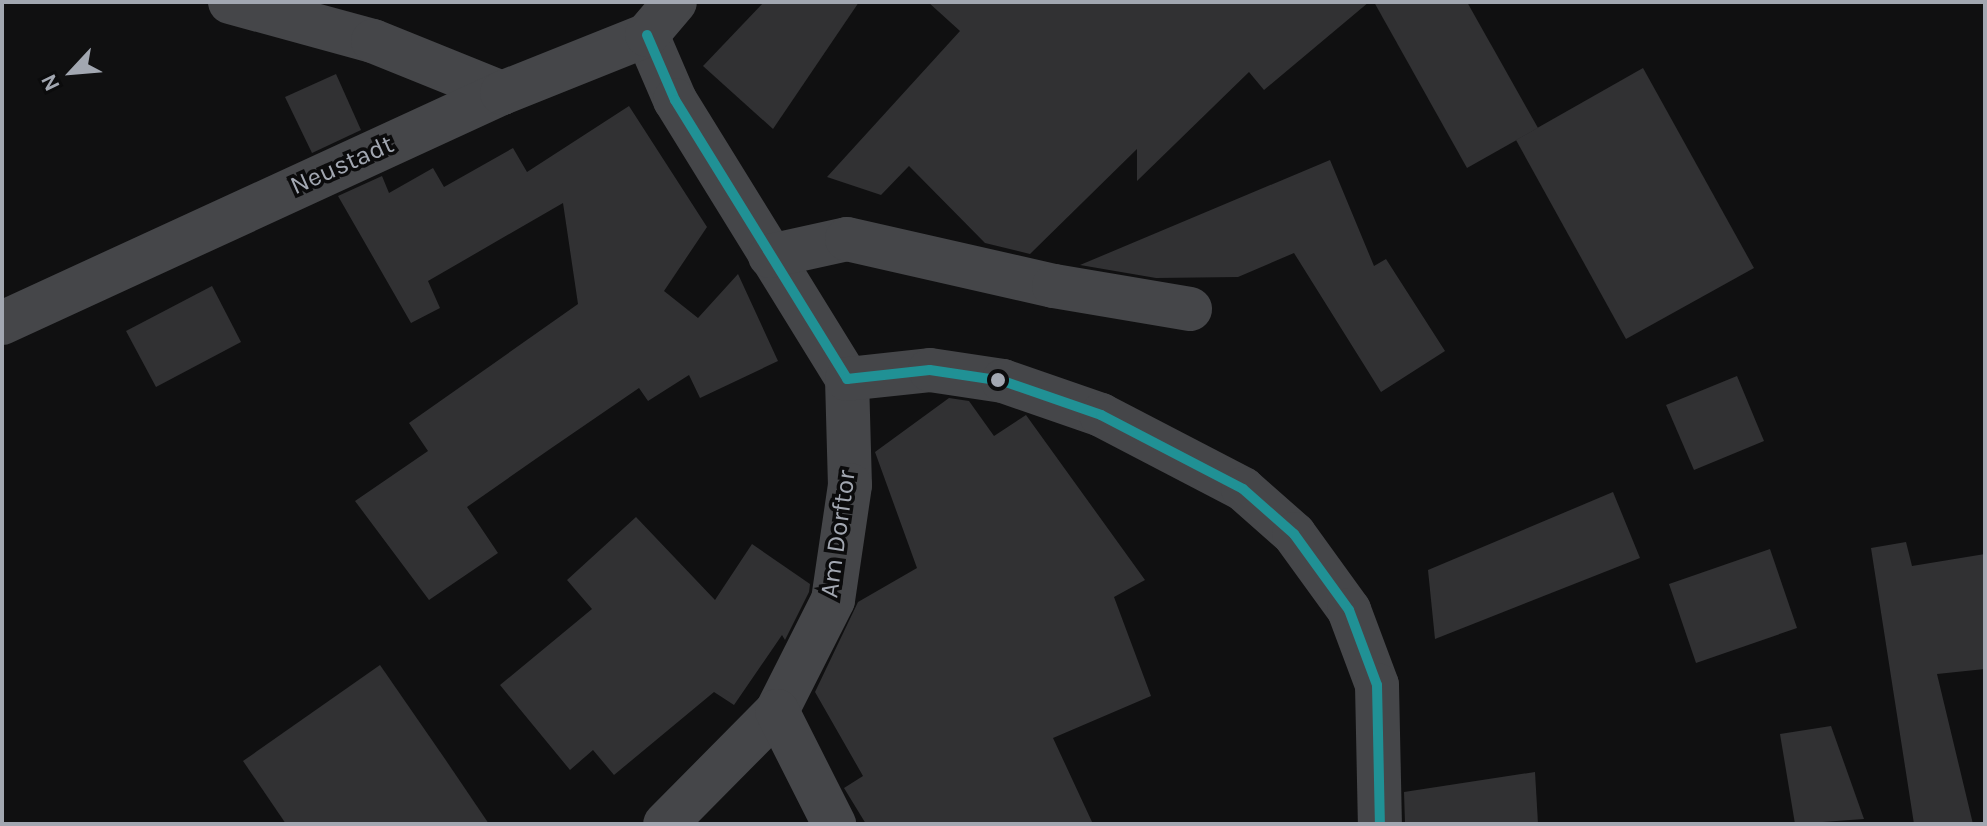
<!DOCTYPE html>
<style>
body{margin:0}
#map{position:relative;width:1987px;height:826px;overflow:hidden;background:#101011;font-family:Karla,sans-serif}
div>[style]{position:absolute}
.building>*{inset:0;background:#313133}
.street>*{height:44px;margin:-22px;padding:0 22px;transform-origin:22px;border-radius:22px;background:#454649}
.bus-1>*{height:10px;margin:-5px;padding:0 5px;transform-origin:5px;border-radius:5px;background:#209195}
.dots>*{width:22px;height:22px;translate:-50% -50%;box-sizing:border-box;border:4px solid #0b0b0c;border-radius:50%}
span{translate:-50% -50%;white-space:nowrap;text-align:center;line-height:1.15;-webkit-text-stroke:7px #0b0b0c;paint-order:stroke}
.street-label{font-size:26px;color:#a2a7b1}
.frame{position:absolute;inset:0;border:4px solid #a2a7b1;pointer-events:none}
.north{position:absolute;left:32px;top:32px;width:80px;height:80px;-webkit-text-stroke:6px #0b0b0c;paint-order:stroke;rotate:244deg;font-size:22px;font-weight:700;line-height:32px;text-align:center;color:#a2a7b1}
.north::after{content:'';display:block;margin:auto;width:28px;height:36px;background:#a2a7b1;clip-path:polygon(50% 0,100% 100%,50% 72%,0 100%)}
</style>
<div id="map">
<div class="building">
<i style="clip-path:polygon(764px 2px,859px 2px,773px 129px,703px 66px)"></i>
<i style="clip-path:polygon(928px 2px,1369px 2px,1264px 90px,1249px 72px,1137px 181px,1137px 149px,1030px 254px,985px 243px,909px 166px,881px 195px,827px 177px,960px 31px)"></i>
<i style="clip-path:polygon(1374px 2px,1467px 2px,1538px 128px,1467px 168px)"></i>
<i style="clip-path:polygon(1643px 68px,1754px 268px,1626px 339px,1516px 140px)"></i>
<i style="clip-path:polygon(336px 74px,361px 130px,312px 153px,285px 97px)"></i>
<i style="clip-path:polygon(629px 106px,707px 227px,664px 291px,698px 318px,738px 274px,778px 361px,700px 398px,689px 375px,648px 401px,639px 388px,550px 449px,467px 507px,498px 553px,429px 600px,355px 501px,428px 451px,409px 423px,578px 304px,563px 203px,428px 281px,440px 308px,411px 323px,338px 196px,382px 176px,389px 193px,433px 168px,444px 187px,513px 148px,527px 172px)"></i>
<i style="clip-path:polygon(1330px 160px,1374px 266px,1386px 259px,1445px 351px,1381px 392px,1294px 253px,1238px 277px,1156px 278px,1080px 265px)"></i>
<i style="clip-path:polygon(212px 286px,241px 342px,156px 387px,126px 331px)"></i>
<i style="clip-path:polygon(1737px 376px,1764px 441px,1694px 470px,1666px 405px)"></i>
<i style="clip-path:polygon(949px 398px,969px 401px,994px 436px,1026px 415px,1145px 580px,1114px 597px,1151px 696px,1053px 738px,1093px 824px,866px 824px,844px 788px,863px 776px,815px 692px,858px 602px,917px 568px,875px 452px)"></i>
<i style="clip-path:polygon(1613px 492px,1640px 558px,1435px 639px,1428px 570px)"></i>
<i style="clip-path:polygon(636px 517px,715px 600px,752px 544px,810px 584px,809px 592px,785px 640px,782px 635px,734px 705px,714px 692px,614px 775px,593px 750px,570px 770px,500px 685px,592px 609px,567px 580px)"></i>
<i style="clip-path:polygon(1906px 542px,1912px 566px,1985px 554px,1985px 669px,1937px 674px,1973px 824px,1914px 824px,1871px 548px)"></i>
<i style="clip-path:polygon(1770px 549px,1797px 628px,1696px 663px,1669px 584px)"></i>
<i style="clip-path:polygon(380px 665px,445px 759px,489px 824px,286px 824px,243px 761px)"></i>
<i style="clip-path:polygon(1831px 726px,1864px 819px,1795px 824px,1780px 734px)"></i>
<i style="clip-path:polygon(1535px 772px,1538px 824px,1405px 824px,1404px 792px)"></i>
</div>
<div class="street">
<i style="left:230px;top:2px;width:148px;rotate:15.3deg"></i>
<i style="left:373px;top:41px;width:139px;rotate:22deg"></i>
<i style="left:647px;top:35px;width:71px;rotate:66.7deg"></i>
<i style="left:675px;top:100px;width:328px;rotate:58.3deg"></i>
<i style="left:847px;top:379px;width:106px;rotate:88.4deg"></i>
<i style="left:850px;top:485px;width:116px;rotate:98.4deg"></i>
<i style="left:833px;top:600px;width:124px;rotate:116.8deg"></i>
<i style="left:777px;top:711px;width:159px;rotate:134.7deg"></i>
<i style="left:770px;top:256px;width:79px;rotate:-12.4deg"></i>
<i style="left:847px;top:239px;width:212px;rotate:12.8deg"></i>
<i style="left:1054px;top:286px;width:138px;rotate:9.6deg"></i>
<i style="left:2px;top:323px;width:550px;rotate:-24.7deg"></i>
<i style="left:502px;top:93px;width:156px;rotate:-21.8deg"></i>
<i style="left:647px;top:35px;width:43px;rotate:-49.7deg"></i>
<i style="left:847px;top:379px;width:83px;rotate:-6.2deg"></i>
<i style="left:930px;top:370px;width:74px;rotate:8.6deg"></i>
<i style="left:1003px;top:381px;width:104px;rotate:19.1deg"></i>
<i style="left:1101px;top:415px;width:160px;rotate:27.5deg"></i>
<i style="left:1243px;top:489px;width:68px;rotate:41.4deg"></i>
<i style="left:1294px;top:534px;width:94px;rotate:54.1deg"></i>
<i style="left:1349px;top:610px;width:80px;rotate:69.5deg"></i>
<i style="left:1377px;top:685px;width:139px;rotate:88.8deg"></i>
<i style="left:777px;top:711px;width:127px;rotate:63.2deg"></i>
</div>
<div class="bus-1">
<i style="left:647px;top:35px;width:71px;rotate:66.7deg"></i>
<i style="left:675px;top:100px;width:328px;rotate:58.3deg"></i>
<i style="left:847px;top:379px;width:83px;rotate:-6.2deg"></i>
<i style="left:930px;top:370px;width:74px;rotate:8.6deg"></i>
<i style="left:1003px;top:381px;width:104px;rotate:19.1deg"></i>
<i style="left:1101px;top:415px;width:160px;rotate:27.5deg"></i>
<i style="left:1243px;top:489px;width:68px;rotate:41.4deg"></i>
<i style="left:1294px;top:534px;width:94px;rotate:54.1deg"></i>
<i style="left:1349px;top:610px;width:80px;rotate:69.5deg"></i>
<i style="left:1377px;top:685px;width:139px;rotate:88.8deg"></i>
</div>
<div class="dots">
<i style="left:998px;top:380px;background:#a2a7b1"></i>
</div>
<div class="street-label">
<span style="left:342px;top:165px;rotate:-24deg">Neustadt</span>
<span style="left:838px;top:534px;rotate:-82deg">Am Dorftor</span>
</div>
<div class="frame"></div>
<div class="north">N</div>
</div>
